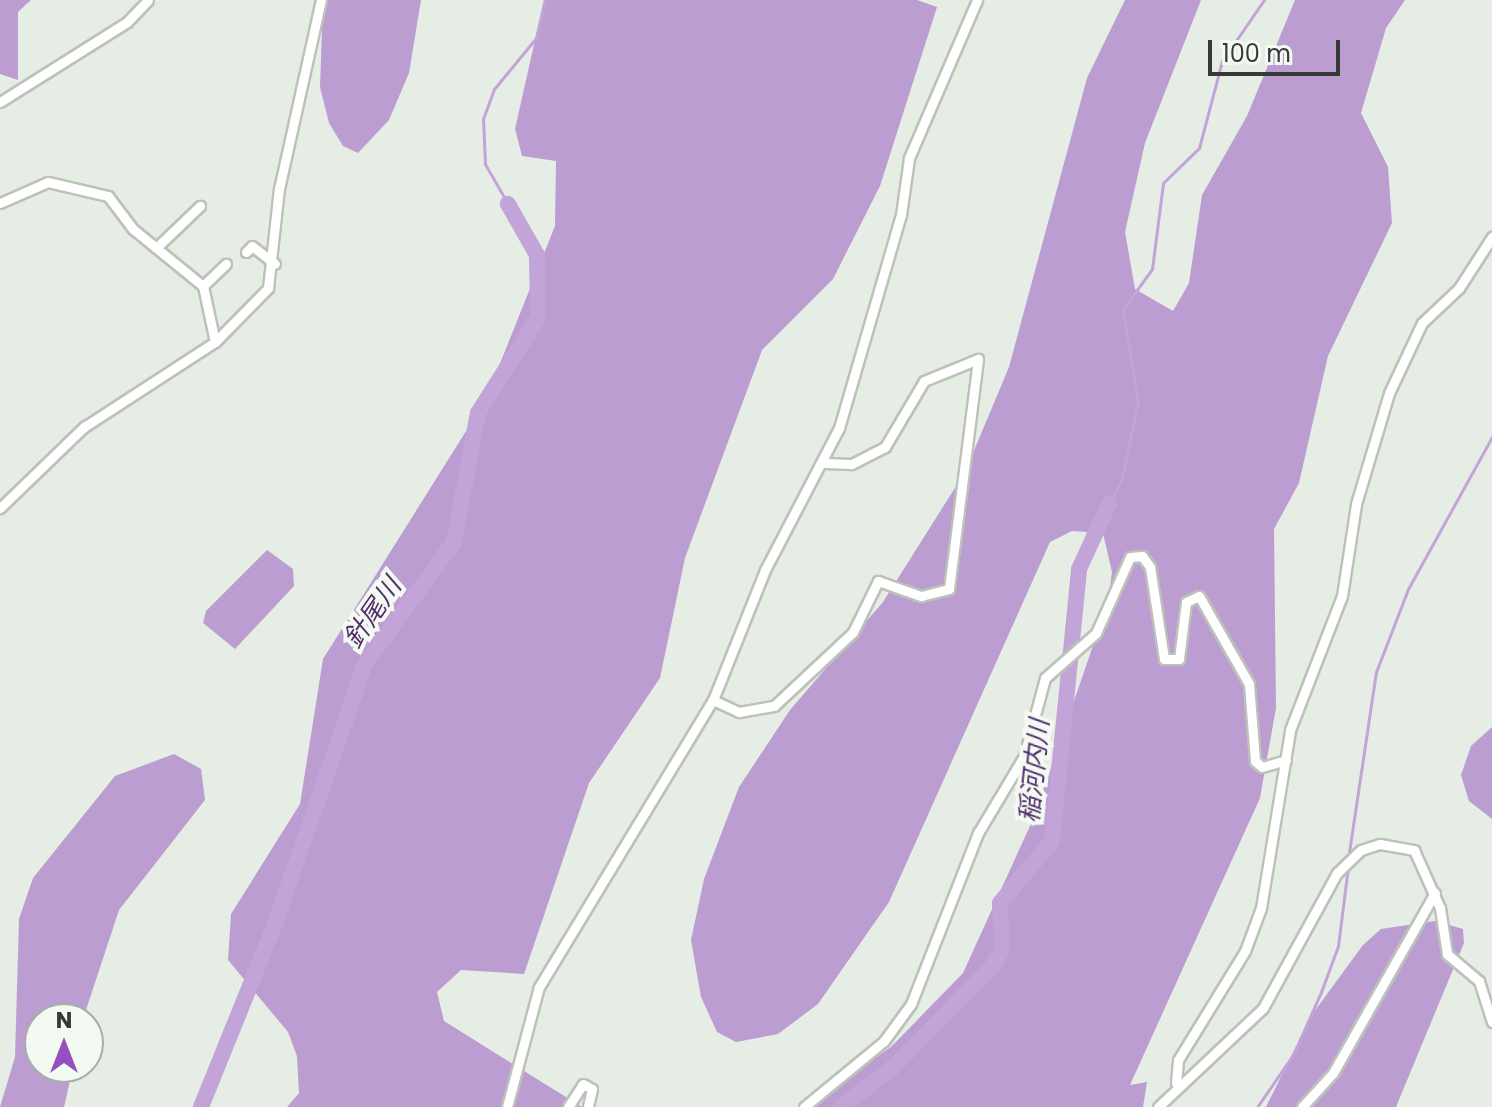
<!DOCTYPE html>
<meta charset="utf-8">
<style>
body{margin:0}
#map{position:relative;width:1492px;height:1107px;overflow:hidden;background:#e6ede5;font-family:Poppins,"Noto Sans JP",sans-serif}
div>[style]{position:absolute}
.forest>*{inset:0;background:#bb9dd1}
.stream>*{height:3px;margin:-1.5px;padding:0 1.5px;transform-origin:1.5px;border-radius:1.5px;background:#c2a4d9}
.river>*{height:16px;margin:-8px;padding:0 8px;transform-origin:8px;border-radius:8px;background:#c2a4d9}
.roads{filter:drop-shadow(2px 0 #bcc2ba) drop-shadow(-2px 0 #bcc2ba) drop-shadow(0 2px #bcc2ba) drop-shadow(0 -2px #bcc2ba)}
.minor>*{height:9px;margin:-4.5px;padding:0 4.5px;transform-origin:4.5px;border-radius:4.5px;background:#fff}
span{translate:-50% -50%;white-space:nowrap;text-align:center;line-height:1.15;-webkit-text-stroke:8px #f3faf2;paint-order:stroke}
.water-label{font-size:26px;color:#552d6d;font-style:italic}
.north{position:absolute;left:24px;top:1003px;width:80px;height:80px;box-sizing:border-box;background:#f3faf2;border:2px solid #a7ada7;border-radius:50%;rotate:0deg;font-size:22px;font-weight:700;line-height:32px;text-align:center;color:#363936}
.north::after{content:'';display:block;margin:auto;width:28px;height:36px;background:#964ec2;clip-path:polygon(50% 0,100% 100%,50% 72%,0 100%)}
.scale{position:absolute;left:1208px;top:40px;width:132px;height:36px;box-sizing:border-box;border:4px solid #363936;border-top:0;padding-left:10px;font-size:24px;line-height:28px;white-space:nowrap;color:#363936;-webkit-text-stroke:6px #f3faf2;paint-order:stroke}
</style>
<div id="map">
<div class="forest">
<i style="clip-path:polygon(0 0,31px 0,18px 12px,18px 80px,0 74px)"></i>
<i style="clip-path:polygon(323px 0,421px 0,409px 73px,389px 120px,358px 153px,343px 146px,329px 123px,320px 87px)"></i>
<i style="clip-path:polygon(544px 0,917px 0,937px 7px,880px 186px,833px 279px,762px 350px,685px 558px,660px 678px,589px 783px,524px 974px,461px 970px,437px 992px,444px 1021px,582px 1107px,287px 1107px,299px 1093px,297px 1056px,288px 1032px,228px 960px,231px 914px,300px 804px,323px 659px,485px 401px,555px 226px,556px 161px,522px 156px,515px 129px)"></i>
<i style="clip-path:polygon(1125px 0,1201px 0,1145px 143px,1125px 232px,1135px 289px,1173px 311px,1189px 283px,1202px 195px,1247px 116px,1295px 0,1405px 0,1386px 28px,1361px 113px,1388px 167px,1392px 223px,1328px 356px,1299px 483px,1274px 529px,1276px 708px,1260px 798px,1130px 1085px,1147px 1082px,1143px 1107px,803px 1107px,891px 1047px,963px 973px,1034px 817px,1108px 602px,1112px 572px,1103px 533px,1072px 531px,1050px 542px,889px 902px,818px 1004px,778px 1034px,736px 1042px,717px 1032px,701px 997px,691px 940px,704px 879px,739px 787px,790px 710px,883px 602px,965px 472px,1009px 367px,1087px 78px)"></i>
<i style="clip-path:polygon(267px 550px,293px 569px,294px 586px,235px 649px,203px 623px,206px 611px)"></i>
<i style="clip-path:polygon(1492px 727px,1492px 819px,1469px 801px,1461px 775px,1471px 746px)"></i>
<i style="clip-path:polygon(174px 754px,201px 769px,205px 800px,119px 910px,83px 1019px,40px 1019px,40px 1067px,73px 1067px,64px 1107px,0 1107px,15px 1057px,19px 919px,33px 878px,115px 776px)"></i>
<i style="clip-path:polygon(1435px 921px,1463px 929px,1464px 943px,1396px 1107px,1266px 1107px,1311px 1016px,1363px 945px,1381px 929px)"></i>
</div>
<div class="stream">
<i style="left:508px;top:204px;width:46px;rotate:-119.9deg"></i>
<i style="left:485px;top:164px;width:45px;rotate:-92.5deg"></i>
<i style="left:483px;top:119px;width:32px;rotate:-70deg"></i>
<i style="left:494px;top:89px;width:66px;rotate:-50.5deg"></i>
<i style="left:536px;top:38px;width:39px;rotate:-77deg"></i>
<i style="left:1109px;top:504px;width:29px;rotate:-63deg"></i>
<i style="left:1122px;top:478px;width:79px;rotate:-78.3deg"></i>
<i style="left:1138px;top:401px;width:93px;rotate:-99.3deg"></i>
<i style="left:1123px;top:309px;width:49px;rotate:-54.1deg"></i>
<i style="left:1152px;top:269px;width:87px;rotate:-82.7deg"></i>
<i style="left:1163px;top:183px;width:50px;rotate:-44.2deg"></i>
<i style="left:1199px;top:148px;width:90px;rotate:-75.2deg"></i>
<i style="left:1222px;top:61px;width:74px;rotate:-55.5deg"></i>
<i style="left:1348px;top:859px;width:189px;rotate:-81.5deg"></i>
<i style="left:1376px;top:672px;width:89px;rotate:-68.9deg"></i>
<i style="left:1408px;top:589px;width:174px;rotate:-61.1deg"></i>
<i style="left:1257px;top:1107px;width:63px;rotate:-55.3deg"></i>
<i style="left:1293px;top:1055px;width:69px;rotate:-66deg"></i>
<i style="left:1321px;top:992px;width:49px;rotate:-69.7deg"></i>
<i style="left:1338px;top:946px;width:80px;rotate:-82.8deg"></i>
</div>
<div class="river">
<i style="left:201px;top:1107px;width:201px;rotate:-68deg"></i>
<i style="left:276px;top:921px;width:272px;rotate:-70.9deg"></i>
<i style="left:365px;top:664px;width:151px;rotate:-53.9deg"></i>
<i style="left:454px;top:542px;width:131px;rotate:-79.5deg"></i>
<i style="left:478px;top:413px;width:112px;rotate:-57.7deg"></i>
<i style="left:538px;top:318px;width:63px;rotate:-90.9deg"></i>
<i style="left:537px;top:255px;width:59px;rotate:-119.6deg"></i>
<i style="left:841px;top:1107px;width:63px;rotate:-37.2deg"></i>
<i style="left:891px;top:1069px;width:144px;rotate:-45.3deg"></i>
<i style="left:992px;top:967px;width:20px;rotate:-60deg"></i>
<i style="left:1002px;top:950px;width:47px;rotate:-92.4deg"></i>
<i style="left:1000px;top:903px;width:81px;rotate:-50deg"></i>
<i style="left:1052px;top:841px;width:273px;rotate:-84.3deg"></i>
<i style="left:1079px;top:569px;width:72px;rotate:-65.2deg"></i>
</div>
<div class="roads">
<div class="minor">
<i style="left:0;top:102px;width:150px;rotate:-32.2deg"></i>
<i style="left:127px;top:22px;width:30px;rotate:-46deg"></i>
<i style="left:0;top:203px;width:52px;rotate:-23.6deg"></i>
<i style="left:48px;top:182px;width:62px;rotate:13.1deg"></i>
<i style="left:108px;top:196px;width:41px;rotate:52.9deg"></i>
<i style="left:133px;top:229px;width:90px;rotate:39.2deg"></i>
<i style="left:203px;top:286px;width:57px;rotate:77.9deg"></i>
<i style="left:156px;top:248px;width:61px;rotate:-43.7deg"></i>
<i style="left:246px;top:252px;width:8px;rotate:-45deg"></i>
<i style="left:252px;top:246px;width:29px;rotate:38deg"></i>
<i style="left:203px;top:286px;width:32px;rotate:-44deg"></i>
<i style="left:0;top:508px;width:117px;rotate:-44deg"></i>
<i style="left:84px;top:427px;width:156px;rotate:-33deg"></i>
<i style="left:215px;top:342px;width:76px;rotate:-45.5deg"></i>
<i style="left:268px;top:288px;width:100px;rotate:-83.7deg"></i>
<i style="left:279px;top:189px;width:194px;rotate:-77.5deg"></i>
<i style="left:713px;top:700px;width:29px;rotate:25deg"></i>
<i style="left:739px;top:712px;width:36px;rotate:-10deg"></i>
<i style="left:774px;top:706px;width:108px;rotate:-43.1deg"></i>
<i style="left:853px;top:632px;width:57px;rotate:-63.9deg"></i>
<i style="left:878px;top:581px;width:46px;rotate:19.2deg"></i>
<i style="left:921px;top:596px;width:29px;rotate:-14deg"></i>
<i style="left:949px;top:589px;width:232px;rotate:-82.8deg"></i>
<i style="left:978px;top:359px;width:58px;rotate:157.8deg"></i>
<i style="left:924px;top:381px;width:77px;rotate:120.6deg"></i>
<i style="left:885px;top:447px;width:38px;rotate:153deg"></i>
<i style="left:851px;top:464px;width:27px;rotate:-178deg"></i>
<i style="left:1176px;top:1083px;width:23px;rotate:-85deg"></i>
<i style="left:1178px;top:1060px;width:128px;rotate:-58.4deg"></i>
<i style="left:1245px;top:951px;width:46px;rotate:-69.6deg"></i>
<i style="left:1261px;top:908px;width:180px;rotate:-80.7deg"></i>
<i style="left:1290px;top:730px;width:144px;rotate:-68.8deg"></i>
<i style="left:1342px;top:596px;width:93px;rotate:-81.3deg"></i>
<i style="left:1356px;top:504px;width:116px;rotate:-73.4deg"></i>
<i style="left:1389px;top:393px;width:77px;rotate:-64.8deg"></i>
<i style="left:1422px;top:323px;width:51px;rotate:-43.4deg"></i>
<i style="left:1459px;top:288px;width:61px;rotate:-57.1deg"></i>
<i style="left:507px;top:1107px;width:124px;rotate:-75.1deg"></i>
<i style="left:539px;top:987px;width:336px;rotate:-58.8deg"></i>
<i style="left:713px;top:700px;width:140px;rotate:-68.2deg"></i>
<i style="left:765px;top:570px;width:160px;rotate:-62.5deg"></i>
<i style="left:839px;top:428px;width:222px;rotate:-73.8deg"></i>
<i style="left:901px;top:215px;width:58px;rotate:-82deg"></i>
<i style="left:909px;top:158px;width:172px;rotate:-66.7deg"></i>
<i style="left:568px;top:1107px;width:27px;rotate:-57deg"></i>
<i style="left:583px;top:1084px;width:10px;rotate:29deg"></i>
<i style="left:592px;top:1089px;width:18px;rotate:103deg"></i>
<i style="left:804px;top:1107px;width:104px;rotate:-39.5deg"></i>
<i style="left:884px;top:1041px;width:46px;rotate:-53.9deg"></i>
<i style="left:911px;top:1004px;width:184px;rotate:-68.6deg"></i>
<i style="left:978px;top:833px;width:90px;rotate:-59.1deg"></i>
<i style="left:1024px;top:756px;width:81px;rotate:-74.9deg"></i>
<i style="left:1045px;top:678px;width:68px;rotate:-41.4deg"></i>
<i style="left:1096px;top:633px;width:83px;rotate:-65.9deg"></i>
<i style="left:1130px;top:557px;width:12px;rotate:-5deg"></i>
<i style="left:1142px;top:556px;width:14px;rotate:54deg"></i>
<i style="left:1150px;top:567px;width:93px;rotate:81.3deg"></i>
<i style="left:1164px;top:659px;width:15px"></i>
<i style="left:1179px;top:659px;width:57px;rotate:-83deg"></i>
<i style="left:1186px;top:602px;width:14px;rotate:-25deg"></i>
<i style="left:1199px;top:596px;width:101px;rotate:60.4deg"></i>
<i style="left:1249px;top:684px;width:77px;rotate:85.5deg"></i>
<i style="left:1255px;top:761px;width:9px;rotate:41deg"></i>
<i style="left:1262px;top:767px;width:25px;rotate:-16deg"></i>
<i style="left:1158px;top:1107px;width:144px;rotate:-43.3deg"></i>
<i style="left:1263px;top:1008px;width:154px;rotate:-61.3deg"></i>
<i style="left:1337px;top:873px;width:33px;rotate:-44deg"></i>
<i style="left:1361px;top:850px;width:20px;rotate:-18deg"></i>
<i style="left:1380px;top:844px;width:35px;rotate:10deg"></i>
<i style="left:1414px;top:850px;width:64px;rotate:65.9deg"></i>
<i style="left:1440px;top:908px;width:47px;rotate:81.3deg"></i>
<i style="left:1447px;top:954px;width:42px;rotate:40.2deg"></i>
<i style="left:1479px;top:981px;width:43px;rotate:72.4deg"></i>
<i style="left:1302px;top:1107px;width:46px;rotate:-47.6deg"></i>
<i style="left:1333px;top:1073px;width:207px;rotate:-60.5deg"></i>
</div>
</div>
<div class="water-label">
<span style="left:373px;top:613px;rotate:-55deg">針尾川</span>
<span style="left:1035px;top:771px;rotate:-84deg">稲河内川</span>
</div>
<div class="north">N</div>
<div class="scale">100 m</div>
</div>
